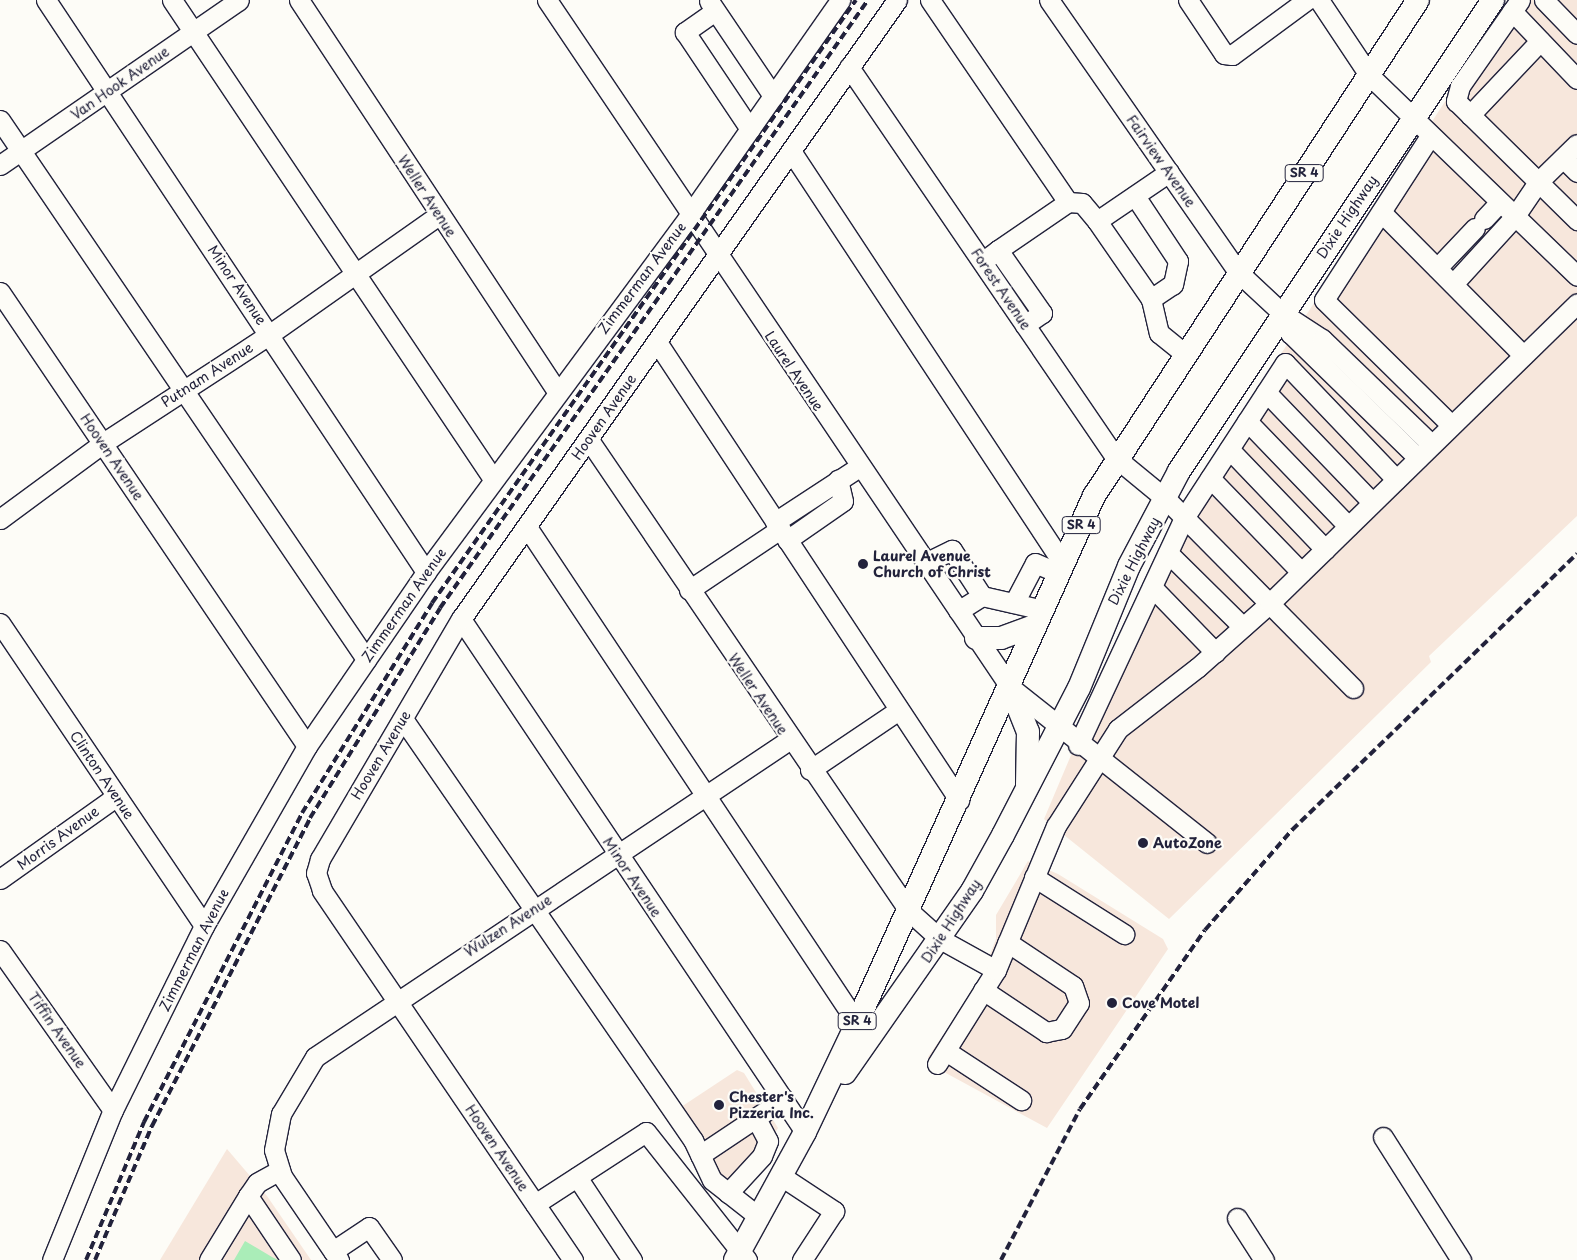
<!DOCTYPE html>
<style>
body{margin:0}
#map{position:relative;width:1577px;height:1260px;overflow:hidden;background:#fdfcf7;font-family:"Playpen Sans",sans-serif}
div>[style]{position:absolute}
.built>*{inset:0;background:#f7e7dc}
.green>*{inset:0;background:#aaedb8}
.roads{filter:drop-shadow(1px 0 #22223b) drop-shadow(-1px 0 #22223b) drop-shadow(0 1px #22223b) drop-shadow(0 -1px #22223b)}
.minor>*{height:19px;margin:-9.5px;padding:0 9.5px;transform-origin:9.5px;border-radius:9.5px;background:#fdfcf7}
.major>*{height:22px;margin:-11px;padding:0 11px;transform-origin:11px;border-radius:11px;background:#fdfcf7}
.rail>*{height:4px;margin-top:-2px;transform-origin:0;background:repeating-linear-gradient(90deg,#22223b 0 8px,transparent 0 12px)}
.dots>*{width:14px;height:14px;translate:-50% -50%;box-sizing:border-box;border:2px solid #fdfcf7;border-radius:50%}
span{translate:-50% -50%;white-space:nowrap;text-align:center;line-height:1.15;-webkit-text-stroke:4.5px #fdfcf7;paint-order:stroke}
.shield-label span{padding:1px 4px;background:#fdfcf7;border:1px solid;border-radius:4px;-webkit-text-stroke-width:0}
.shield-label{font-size:12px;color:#22223b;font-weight:700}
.street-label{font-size:14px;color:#22223b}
.poi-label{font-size:14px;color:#22223b;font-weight:700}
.left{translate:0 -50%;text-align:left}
</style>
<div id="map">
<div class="built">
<i style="clip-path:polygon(1511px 0,1577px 0,1577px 516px,1429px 656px,1431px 662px,1169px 919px,1044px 819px,1099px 689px,1197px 483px)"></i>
<i style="clip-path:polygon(1028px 861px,1058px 874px,1163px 939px,1168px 949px,1047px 1128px,933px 1066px,928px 1057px,979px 983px,996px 939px,996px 915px)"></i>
<i style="clip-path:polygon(737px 1070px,744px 1073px,778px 1128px,735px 1203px,678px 1109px)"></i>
<i style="clip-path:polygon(227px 1149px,267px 1196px,311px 1260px,160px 1260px)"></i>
</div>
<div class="green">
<i style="clip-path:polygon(245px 1241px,272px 1257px,278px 1260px,234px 1260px)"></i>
</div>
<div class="roads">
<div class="minor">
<i style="left:46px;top:0;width:687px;rotate:56.4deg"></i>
<i style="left:172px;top:0;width:577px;rotate:56.17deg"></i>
<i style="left:299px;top:0;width:468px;rotate:56.6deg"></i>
<i style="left:547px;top:0;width:828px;rotate:56.02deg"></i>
<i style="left:1010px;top:687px;width:251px;rotate:38.4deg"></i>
<i style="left:930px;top:0;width:245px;rotate:55.7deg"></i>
<i style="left:1049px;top:0;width:331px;rotate:55.2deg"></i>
<i style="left:1238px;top:272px;width:60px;rotate:43deg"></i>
<i style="left:1282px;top:313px;width:48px;rotate:33deg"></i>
<i style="left:1322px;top:339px;width:151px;rotate:43.9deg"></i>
<i style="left:1188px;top:0;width:65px;rotate:56.3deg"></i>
<i style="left:1224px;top:54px;width:8px;rotate:7deg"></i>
<i style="left:1232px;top:55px;width:93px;rotate:-36.3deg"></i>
<i style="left:1319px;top:0;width:90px;rotate:56.3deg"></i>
<i style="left:1369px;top:75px;width:289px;rotate:44deg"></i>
<i style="left:1520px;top:0;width:105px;rotate:124.9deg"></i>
<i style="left:1460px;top:86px;width:16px;rotate:105deg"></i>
<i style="left:1456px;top:101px;width:170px;rotate:44.5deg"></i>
<i style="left:1544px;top:0;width:47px;rotate:45.9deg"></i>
<i style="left:709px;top:1px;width:115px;rotate:56deg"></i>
<i style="left:715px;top:11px;width:37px;rotate:145deg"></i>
<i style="left:685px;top:32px;width:117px;rotate:56.2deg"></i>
<i style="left:1512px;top:11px;width:94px;rotate:46.3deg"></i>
<i style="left:849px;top:67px;width:473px;rotate:55.7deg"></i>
<i style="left:1116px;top:458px;width:65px;rotate:39.4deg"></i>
<i style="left:1166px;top:499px;width:266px;rotate:45.3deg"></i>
<i style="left:1470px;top:115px;width:102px;rotate:-46.6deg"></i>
<i style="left:0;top:120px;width:652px;rotate:55.82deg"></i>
<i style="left:1430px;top:136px;width:195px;rotate:122.9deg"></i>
<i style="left:1324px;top:300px;width:178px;rotate:44.5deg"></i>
<i style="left:791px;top:151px;width:494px;rotate:56.6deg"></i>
<i style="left:1563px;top:158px;width:20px;rotate:45deg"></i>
<i style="left:0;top:165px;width:290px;rotate:-34.6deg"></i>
<i style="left:1135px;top:196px;width:78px;rotate:56.5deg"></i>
<i style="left:1178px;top:261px;width:24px;rotate:102deg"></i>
<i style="left:1173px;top:284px;width:27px;rotate:146deg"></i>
<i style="left:1151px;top:299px;width:95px;rotate:-124.7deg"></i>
<i style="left:1097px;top:221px;width:87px;rotate:-34.2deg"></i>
<i style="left:1381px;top:212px;width:202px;rotate:45.2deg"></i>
<i style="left:1484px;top:219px;width:23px;rotate:-47deg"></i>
<i style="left:998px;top:250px;width:85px;rotate:-34.4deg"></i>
<i style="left:1068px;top:202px;width:14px;rotate:4deg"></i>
<i style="left:1082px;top:203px;width:23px;rotate:50deg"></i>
<i style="left:990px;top:256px;width:10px;rotate:-37deg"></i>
<i style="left:998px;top:250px;width:77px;rotate:55.1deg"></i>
<i style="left:1042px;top:313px;width:21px;rotate:145deg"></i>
<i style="left:1437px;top:268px;width:55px;rotate:-46.5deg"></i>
<i style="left:1453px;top:284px;width:92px;rotate:-47.6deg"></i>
<i style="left:1515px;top:216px;width:41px;rotate:-55.9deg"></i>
<i style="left:1538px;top:182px;width:54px;rotate:-44.3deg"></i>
<i style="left:0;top:292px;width:548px;rotate:55.93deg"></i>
<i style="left:1151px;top:299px;width:35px;rotate:77deg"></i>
<i style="left:1159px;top:333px;width:32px;rotate:39deg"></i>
<i style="left:1282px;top:313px;width:22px;rotate:68deg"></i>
<i style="left:1290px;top:333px;width:179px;rotate:44.3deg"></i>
<i style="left:657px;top:342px;width:549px;rotate:56.6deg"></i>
<i style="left:1266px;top:392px;width:153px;rotate:46.1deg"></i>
<i style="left:1247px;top:421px;width:146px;rotate:46.1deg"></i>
<i style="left:589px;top:440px;width:569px;rotate:55.81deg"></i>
<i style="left:909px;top:911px;width:42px;rotate:42.1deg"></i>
<i style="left:940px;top:939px;width:64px;rotate:29deg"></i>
<i style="left:1229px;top:449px;width:139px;rotate:46.2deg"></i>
<i style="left:1210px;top:478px;width:131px;rotate:45.9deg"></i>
<i style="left:0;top:519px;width:128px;rotate:-36.4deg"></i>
<i style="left:103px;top:443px;width:199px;rotate:-33.1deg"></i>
<i style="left:270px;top:334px;width:207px;rotate:-35.2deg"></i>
<i style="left:775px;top:522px;width:100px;rotate:-33.2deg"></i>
<i style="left:527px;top:527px;width:596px;rotate:56.36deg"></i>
<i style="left:787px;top:540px;width:68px;rotate:-34.9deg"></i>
<i style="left:843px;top:501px;width:22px;rotate:-103deg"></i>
<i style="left:1168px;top:553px;width:105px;rotate:44.6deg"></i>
<i style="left:925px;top:563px;width:30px;rotate:-26deg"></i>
<i style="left:952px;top:550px;width:55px;rotate:56.9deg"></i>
<i style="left:982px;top:596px;width:28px;rotate:148deg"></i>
<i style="left:1152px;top:587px;width:91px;rotate:45.9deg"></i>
<i style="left:689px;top:590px;width:110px;rotate:-33.8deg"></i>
<i style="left:982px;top:596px;width:63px;rotate:12.9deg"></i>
<i style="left:1014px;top:603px;width:45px;rotate:-62.3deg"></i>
<i style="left:1035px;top:563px;width:26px;rotate:23deg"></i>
<i style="left:461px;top:619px;width:618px;rotate:56.16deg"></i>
<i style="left:0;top:623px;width:365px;rotate:56deg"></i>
<i style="left:403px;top:719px;width:511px;rotate:55.44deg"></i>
<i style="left:693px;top:1140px;width:44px;rotate:64.6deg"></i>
<i style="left:712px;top:1180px;width:60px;rotate:38.2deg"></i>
<i style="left:1078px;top:745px;width:251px;rotate:-65deg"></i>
<i style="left:1184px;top:518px;width:185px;rotate:-56.9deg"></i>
<i style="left:1285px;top:363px;width:161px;rotate:46.3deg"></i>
<i style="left:810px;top:770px;width:107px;rotate:-34deg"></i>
<i style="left:1034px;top:877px;width:107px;rotate:32.3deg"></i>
<i style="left:0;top:879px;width:143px;rotate:-35.4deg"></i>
<i style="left:0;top:950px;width:196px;rotate:54.8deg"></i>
<i style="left:983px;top:990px;width:76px;rotate:33.7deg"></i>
<i style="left:1046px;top:1032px;width:16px;rotate:-11deg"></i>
<i style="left:1062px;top:1029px;width:31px;rotate:-57deg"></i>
<i style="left:1079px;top:1003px;width:18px;rotate:-109deg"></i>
<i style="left:1073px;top:986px;width:79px;rotate:-146.3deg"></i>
<i style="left:946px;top:1051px;width:90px;rotate:33.2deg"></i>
<i style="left:937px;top:1064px;width:111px;rotate:-57.9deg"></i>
<i style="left:996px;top:970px;width:156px;rotate:-67.4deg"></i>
<i style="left:1056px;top:826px;width:115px;rotate:-57.4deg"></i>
<i style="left:1118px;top:729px;width:100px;rotate:-37.7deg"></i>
<i style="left:1197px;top:668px;width:98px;rotate:-41.7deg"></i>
<i style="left:1270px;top:603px;width:429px;rotate:-44.3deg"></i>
<i style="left:1383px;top:1137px;width:146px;rotate:57.6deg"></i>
<i style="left:700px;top:1155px;width:101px;rotate:-33.7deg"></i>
<i style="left:280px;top:1170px;width:26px;rotate:151deg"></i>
<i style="left:257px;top:1183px;width:16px;rotate:125deg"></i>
<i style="left:248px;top:1196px;width:77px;rotate:56.1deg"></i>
<i style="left:781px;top:1176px;width:64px;rotate:33.4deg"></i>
<i style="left:834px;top:1211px;width:59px;rotate:123.1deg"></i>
<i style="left:577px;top:1177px;width:100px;rotate:56.5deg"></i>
<i style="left:728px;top:1193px;width:50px;rotate:-47.4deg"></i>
<i style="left:762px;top:1156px;width:16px;rotate:-68deg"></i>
<i style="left:768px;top:1141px;width:26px;rotate:-118deg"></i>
<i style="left:535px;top:1204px;width:132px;rotate:-33deg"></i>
<i style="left:646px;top:1132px;width:163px;rotate:51.7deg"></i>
<i style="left:1237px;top:1218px;width:50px;rotate:57.3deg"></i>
<i style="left:333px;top:1251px;width:43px;rotate:-33.7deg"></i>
<i style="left:369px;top:1227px;width:40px;rotate:55.1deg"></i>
<i style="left:52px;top:1260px;width:162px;rotate:-67.9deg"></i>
<i style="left:113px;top:1110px;width:205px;rotate:-63.7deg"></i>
<i style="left:204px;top:926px;width:207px;rotate:-60.2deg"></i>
<i style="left:307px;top:746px;width:211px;rotate:-55.6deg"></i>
<i style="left:426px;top:572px;width:443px;rotate:-53.5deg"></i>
<i style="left:689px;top:216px;width:264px;rotate:-55deg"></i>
<i style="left:209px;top:1260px;width:75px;rotate:-58.6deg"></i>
<i style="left:339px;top:1260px;width:102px;rotate:-124.2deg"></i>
<i style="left:282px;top:1176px;width:27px;rotate:-107deg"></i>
<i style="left:274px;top:1150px;width:37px;rotate:-79deg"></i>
<i style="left:281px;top:1114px;width:66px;rotate:-59.2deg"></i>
<i style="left:315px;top:1057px;width:570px;rotate:-33.77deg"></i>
<i style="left:573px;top:1260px;width:447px;rotate:-124.2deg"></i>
<i style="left:322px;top:890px;width:18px;rotate:-109deg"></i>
<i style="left:316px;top:873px;width:15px;rotate:-74deg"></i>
<i style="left:320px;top:859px;width:278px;rotate:-59.6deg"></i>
<i style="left:461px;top:619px;width:757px;rotate:-54.84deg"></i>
</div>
<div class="major">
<i style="left:976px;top:638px;width:25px"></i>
<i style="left:1001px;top:638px;width:37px;rotate:-20deg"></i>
<i style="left:1010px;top:687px;width:48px;rotate:68.2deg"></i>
<i style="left:1028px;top:732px;width:53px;rotate:91.1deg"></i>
<i style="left:845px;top:1073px;width:222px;rotate:-55.1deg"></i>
<i style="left:972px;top:891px;width:64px;rotate:-61deg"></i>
<i style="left:1003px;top:835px;width:165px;rotate:-62.7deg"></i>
<i style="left:1079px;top:688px;width:132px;rotate:-67.7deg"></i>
<i style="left:1129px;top:566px;width:107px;rotate:-62.2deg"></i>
<i style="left:1179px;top:471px;width:566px;rotate:-56.31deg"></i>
<i style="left:735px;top:1260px;width:146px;rotate:-61.3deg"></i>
<i style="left:805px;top:1132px;width:121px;rotate:-64.5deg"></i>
<i style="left:857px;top:1023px;width:578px;rotate:-65.79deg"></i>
<i style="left:1094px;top:496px;width:592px;rotate:-56.85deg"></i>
</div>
</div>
<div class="rail">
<i style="left:86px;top:1260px;width:150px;rotate:-67.2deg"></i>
<i style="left:144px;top:1122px;width:347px;rotate:-62.9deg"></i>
<i style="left:302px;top:813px;width:247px;rotate:-58.2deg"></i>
<i style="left:432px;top:603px;width:737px;rotate:-54.89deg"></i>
<i style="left:95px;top:1260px;width:146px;rotate:-67deg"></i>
<i style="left:152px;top:1126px;width:346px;rotate:-62.8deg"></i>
<i style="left:310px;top:818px;width:247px;rotate:-58.2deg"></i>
<i style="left:440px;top:608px;width:744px;rotate:-54.86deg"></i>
<i style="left:1001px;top:1260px;width:170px;rotate:-62.4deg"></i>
<i style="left:1080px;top:1109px;width:218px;rotate:-55.1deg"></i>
<i style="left:1205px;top:930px;width:133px;rotate:-49deg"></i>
<i style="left:1292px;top:830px;width:397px;rotate:-44.1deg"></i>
</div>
<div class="dots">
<i style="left:863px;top:564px;background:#22223b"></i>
<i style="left:1143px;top:843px;background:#22223b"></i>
<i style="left:1112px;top:1003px;background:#22223b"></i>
<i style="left:719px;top:1105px;background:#22223b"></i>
</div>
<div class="shield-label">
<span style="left:1304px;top:173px">SR 4</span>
<span style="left:1081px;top:525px">SR 4</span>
<span style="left:857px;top:1021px">SR 4</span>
</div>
<div class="street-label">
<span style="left:120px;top:83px;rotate:-35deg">Van Hook Avenue</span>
<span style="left:1161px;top:161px;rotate:55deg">Fairview Avenue</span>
<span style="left:427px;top:196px;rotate:57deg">Weller Avenue</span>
<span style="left:1347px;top:217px;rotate:-56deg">Dixie Highway</span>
<span style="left:642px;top:278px;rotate:-53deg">Zimmerman Avenue</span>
<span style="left:237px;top:285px;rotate:56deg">Minor Avenue</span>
<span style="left:1001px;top:289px;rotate:56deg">Forest Avenue</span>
<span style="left:794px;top:371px;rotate:56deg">Laurel Avenue</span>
<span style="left:207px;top:375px;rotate:-33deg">Putnam Avenue</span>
<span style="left:604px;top:417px;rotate:-55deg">Hooven Avenue</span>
<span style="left:112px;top:457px;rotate:56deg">Hooven Avenue</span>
<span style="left:1134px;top:561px;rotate:-63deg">Dixie Highway</span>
<span style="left:404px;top:605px;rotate:-55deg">Zimmerman Avenue</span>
<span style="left:758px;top:694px;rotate:56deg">Weller Avenue</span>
<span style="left:381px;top:755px;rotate:-59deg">Hooven Avenue</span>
<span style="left:102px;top:775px;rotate:56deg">Clinton Avenue</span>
<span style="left:58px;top:838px;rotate:-36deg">Morris Avenue</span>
<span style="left:632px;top:877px;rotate:56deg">Minor Avenue</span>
<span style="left:951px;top:921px;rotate:-57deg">Dixie Highway</span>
<span style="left:508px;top:926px;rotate:-33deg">Wulzen Avenue</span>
<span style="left:194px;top:950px;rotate:-63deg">Zimmerman Avenue</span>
<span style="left:57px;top:1030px;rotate:55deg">Tiffin Avenue</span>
<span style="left:497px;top:1148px;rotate:56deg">Hooven Avenue</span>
</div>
<div class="poi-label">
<span class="left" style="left:873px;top:564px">Laurel Avenue<br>Church of Christ</span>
<span class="left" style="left:1153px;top:843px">AutoZone</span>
<span class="left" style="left:1122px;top:1003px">Cove Motel</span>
<span class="left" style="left:729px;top:1105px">Chester's<br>Pizzeria Inc.</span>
</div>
</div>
